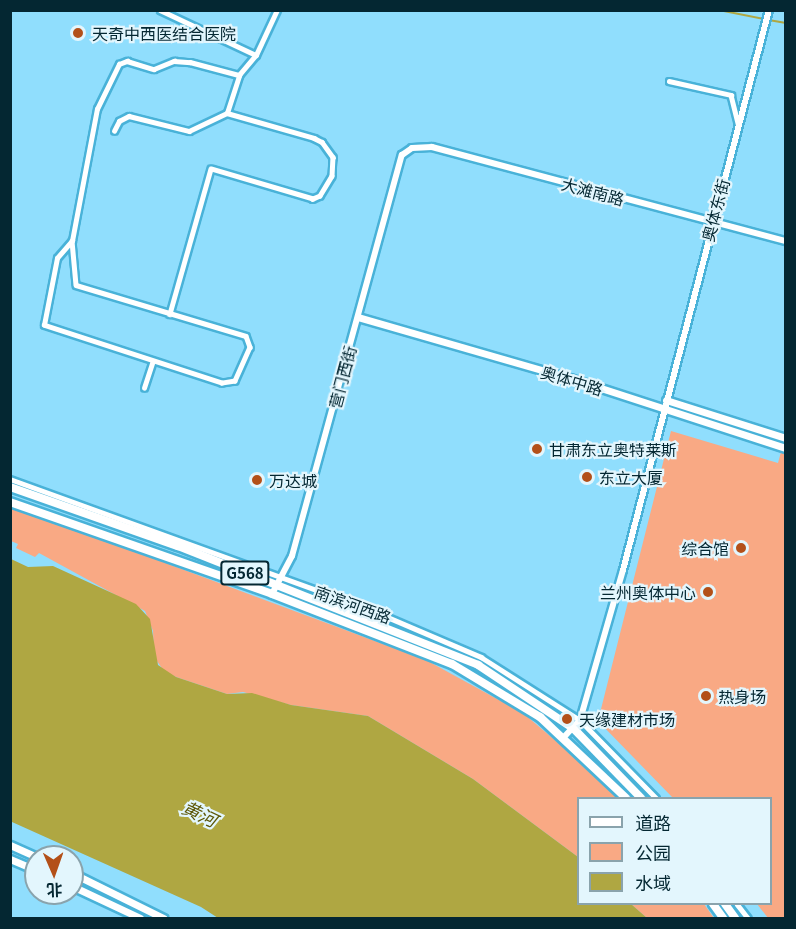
<!DOCTYPE html>
<meta charset="utf-8">
<style>
body{margin:0}
#map{position:relative;width:796px;height:929px;overflow:hidden;background:#90defd;font-family:Georgia,"Noto Sans SC",serif}
div>[style]{position:absolute}
.green>*{inset:0;background:#f9a984}
.water>*{inset:0;background:#afa742}
.stream>*{height:1.5px;margin:-0.75px;padding:0 0.75px;transform-origin:0.75px;border-radius:0.75px;background:#afa742}
.roads{filter:drop-shadow(2px 0 #49b2d8) drop-shadow(-2px 0 #49b2d8) drop-shadow(0 2px #49b2d8) drop-shadow(0 -2px #49b2d8)}
.street>*{height:4.5px;margin:-2.25px;padding:0 2.25px;transform-origin:2.25px;border-radius:2.25px;background:#fff}
.secondary>*{height:6px;margin:-3px;padding:0 3px;transform-origin:3px;border-radius:3px;background:#fff}
.primary>*{height:7px;margin:-3.5px;padding:0 3.5px;transform-origin:3.5px;border-radius:3.5px;background:#fff}
.highway>*{height:8px;margin:-4px;padding:0 4px;transform-origin:4px;border-radius:4px;background:#fff}
.dots>*{width:16px;height:16px;translate:-50% -50%;box-sizing:border-box;border:3px solid #e3f6fd;border-radius:50%}
span{translate:-50% -50%;white-space:nowrap;text-align:center;line-height:1.15;-webkit-text-stroke:4.5px #e3f6fd;paint-order:stroke}
.shield-label span{padding:2px 4px;background:#e3f6fd;border:2px solid;border-radius:4px;-webkit-text-stroke-width:0}
.shield-label{font-size:15px;color:#042732;font-weight:700}
.poi-label{font-size:16px;color:#042732}
.left{translate:0 -50%;text-align:left}
.right{translate:-100% -50%;text-align:right}
.street-label{font-size:16px;color:#042732}
.water-label{font-size:18px;color:#5d5708;font-style:italic}
.frame{position:absolute;inset:0;border:12px solid #042732;pointer-events:none}
.legend{position:absolute;left:577px;top:797px;width:195px;height:108px;box-sizing:border-box;background:#e3f6fd;border:2px solid #8aa3ac;margin:0;padding:8px 10px;list-style:none;font-size:18px;color:#042732}
.legend li{display:flex;align-items:center;gap:12px;height:30px}
.legend b{width:30px;border:2px solid #8aa3ac}
.north{position:absolute;left:24px;top:845px;width:60px;height:60px;box-sizing:border-box;background:#e3f6fd;border:2px solid #8aa3ac;border-radius:50%;rotate:178deg;font-size:16px;font-weight:700;line-height:24px;text-align:center;color:#042732}
.north::after{content:'';display:block;margin:auto;width:21px;height:27px;background:#b35019;clip-path:polygon(50% 0,100% 100%,50% 72%,0 100%)}
</style>
<div id="map">
<div class="green">
<i style="clip-path:polygon(671px 431px,778px 463px,785px 437px,785px 918px,768px 918px,757px 904px,770px 904px,770px 798px,673px 798px,598px 721px)"></i>
<i style="clip-path:polygon(10px 505px,426px 660px,523px 713px,583px 764px,617px 798px,578px 798px,578px 857px,473px 779px,368px 716px,291px 705px,243px 692px,227px 694px,176px 677px,164px 671px,154px 657px,153px 631px,145px 611px,39px 553px,35px 557px,16px 548px,18px 544px,11px 541px)"></i>
<i style="clip-path:polygon(631px 904px,704px 904px,714px 918px,647px 918px)"></i>
</div>
<div class="water">
<i style="clip-path:polygon(11px 559px,28px 567px,53px 566px,136px 604px,150px 619px,158px 665px,176px 677px,227px 694px,252px 693px,291px 705px,368px 716px,473px 779px,578px 857px,578px 904px,631px 904px,647px 918px,218px 918px,201px 907px,12px 822px)"></i>
</div>
<div class="stream">
<i style="left:719px;top:10px;width:46px;rotate:11.3deg"></i>
<i style="left:769px;top:20px;width:17px;rotate:10deg"></i>
</div>
<div class="roads">
<div class="street">
<i style="left:160px;top:10px;width:106px;rotate:25.1deg"></i>
<i style="left:669px;top:81px;width:64px;rotate:12.7deg"></i>
<i style="left:731px;top:95px;width:30px;rotate:76deg"></i>
<i style="left:227px;top:113px;width:40px;rotate:-72deg"></i>
<i style="left:114px;top:131px;width:11px;rotate:-63deg"></i>
<i style="left:119px;top:121px;width:11px;rotate:-27deg"></i>
<i style="left:129px;top:116px;width:62px;rotate:14deg"></i>
<i style="left:189px;top:131px;width:42px;rotate:-25.3deg"></i>
<i style="left:227px;top:113px;width:91px;rotate:16deg"></i>
<i style="left:314px;top:138px;width:9px;rotate:27deg"></i>
<i style="left:322px;top:142px;width:19px;rotate:54deg"></i>
<i style="left:333px;top:157px;width:19px;rotate:93deg"></i>
<i style="left:332px;top:176px;width:23px;rotate:121deg"></i>
<i style="left:320px;top:196px;width:8px;rotate:157deg"></i>
<i style="left:313px;top:199px;width:106px;rotate:-163.6deg"></i>
<i style="left:211px;top:169px;width:151px;rotate:105.8deg"></i>
<i style="left:72px;top:241px;width:44px;rotate:84.8deg"></i>
<i style="left:76px;top:285px;width:177px;rotate:16.7deg"></i>
<i style="left:246px;top:336px;width:12px;rotate:70deg"></i>
<i style="left:250px;top:347px;width:37px;rotate:114deg"></i>
<i style="left:235px;top:381px;width:13px;rotate:171deg"></i>
<i style="left:222px;top:383px;width:187px;rotate:-162deg"></i>
<i style="left:44px;top:325px;width:68px;rotate:-79deg"></i>
<i style="left:57px;top:258px;width:23px;rotate:-49deg"></i>
<i style="left:72px;top:241px;width:134px;rotate:-79.3deg"></i>
<i style="left:97px;top:109px;width:50px;rotate:-63.9deg"></i>
<i style="left:119px;top:64px;width:9px;rotate:-21deg"></i>
<i style="left:127px;top:61px;width:28px;rotate:17deg"></i>
<i style="left:154px;top:69px;width:22px;rotate:-22deg"></i>
<i style="left:174px;top:61px;width:16px;rotate:4deg"></i>
<i style="left:190px;top:62px;width:51px;rotate:14.9deg"></i>
<i style="left:239px;top:75px;width:26px;rotate:-50deg"></i>
<i style="left:256px;top:55px;width:50px;rotate:-65deg"></i>
<i style="left:144px;top:388px;width:28px;rotate:-72deg"></i>
<i style="left:10px;top:479px;width:384px;rotate:19.9deg"></i>
<i style="left:371px;top:610px;width:120px;rotate:23.1deg"></i>
<i style="left:481px;top:657px;width:117px;rotate:32.5deg"></i>
<i style="left:580px;top:720px;width:109px;rotate:45.7deg"></i>
<i style="left:737px;top:904px;width:18px;rotate:52deg"></i>
</div>
<div class="secondary">
<i style="left:272px;top:594px;width:43px;rotate:-62.2deg"></i>
<i style="left:292px;top:556px;width:416px;rotate:-74.7deg"></i>
<i style="left:402px;top:155px;width:12px;rotate:-35deg"></i>
<i style="left:412px;top:148px;width:20px;rotate:-3deg"></i>
<i style="left:432px;top:147px;width:366px;rotate:14.9deg"></i>
<i style="left:564px;top:737px;width:23px;rotate:-47deg"></i>
<i style="left:580px;top:720px;width:156px;rotate:-74deg"></i>
<i style="left:623px;top:570px;width:579px;rotate:-75.39deg"></i>
</div>
<div class="primary">
<i style="left:358px;top:317px;width:221px;rotate:16.1deg"></i>
<i style="left:570px;top:378px;width:227px;rotate:18deg"></i>
<i style="left:666px;top:400px;width:126px;rotate:17.6deg"></i>
<i style="left:10px;top:845px;width:30px;rotate:24deg"></i>
<i style="left:10px;top:859px;width:28px;rotate:23deg"></i>
<i style="left:72px;top:873px;width:102px;rotate:26.3deg"></i>
<i style="left:72px;top:886px;width:75px;rotate:25.2deg"></i>
</div>
<div class="highway">
<i style="left:10px;top:487px;width:178px;rotate:19.4deg"></i>
<i style="left:178px;top:546px;width:323px;rotate:21.6deg"></i>
<i style="left:478px;top:665px;width:115px;rotate:33.7deg"></i>
<i style="left:574px;top:729px;width:96px;rotate:45.8deg"></i>
<i style="left:10px;top:502px;width:278px;rotate:19.3deg"></i>
<i style="left:272px;top:594px;width:193px;rotate:21.3deg"></i>
<i style="left:452px;top:664px;width:103px;rotate:31.1deg"></i>
<i style="left:540px;top:717px;width:118px;rotate:43.3deg"></i>
<i style="left:713px;top:904px;width:17px;rotate:54deg"></i>
<i style="left:725px;top:904px;width:17px;rotate:54deg"></i>
</div>
</div>
<div class="dots">
<i style="left:78px;top:33px;background:#b35019"></i>
<i style="left:537px;top:449px;background:#b35019"></i>
<i style="left:587px;top:477px;background:#b35019"></i>
<i style="left:257px;top:480px;background:#b35019"></i>
<i style="left:741px;top:548px;background:#b35019"></i>
<i style="left:708px;top:592px;background:#b35019"></i>
<i style="left:706px;top:696px;background:#b35019"></i>
<i style="left:567px;top:719px;background:#b35019"></i>
</div>
<div class="shield-label">
<span style="left:245px;top:573px">G568</span>
</div>
<div class="poi-label">
<span class="left" style="left:92px;top:33px">天奇中西医结合医院</span>
<span class="left" style="left:549px;top:449px">甘肃东立奥特莱斯</span>
<span class="left" style="left:599px;top:477px">东立大厦</span>
<span class="left" style="left:269px;top:480px">万达城</span>
<span class="right" style="left:729px;top:548px">综合馆</span>
<span class="right" style="left:696px;top:592px">兰州奥体中心</span>
<span class="left" style="left:718px;top:696px">热身场</span>
<span class="left" style="left:579px;top:719px">天缘建材市场</span>
</div>
<div class="street-label">
<span style="left:593px;top:191px;rotate:15deg">大滩南路</span>
<span style="left:715px;top:210px;rotate:-75deg">奥体东街</span>
<span style="left:342px;top:377px;rotate:-75deg">营门西街</span>
<span style="left:572px;top:380px;rotate:17deg">奥体中路</span>
<span style="left:353px;top:604px;rotate:20deg">南滨河西路</span>
</div>
<div class="water-label">
<span style="left:200px;top:813px;rotate:25deg">黄河</span>
</div>
<div class="frame"></div>
<ul class="legend">
<li><b style="height:8px;background:#fff"></b>道路</li>
<li><b style="height:16px;background:#f9a984"></b>公园</li>
<li><b style="height:16px;background:#afa742"></b>水域</li>
</ul>
<div class="north">北</div>
</div>
